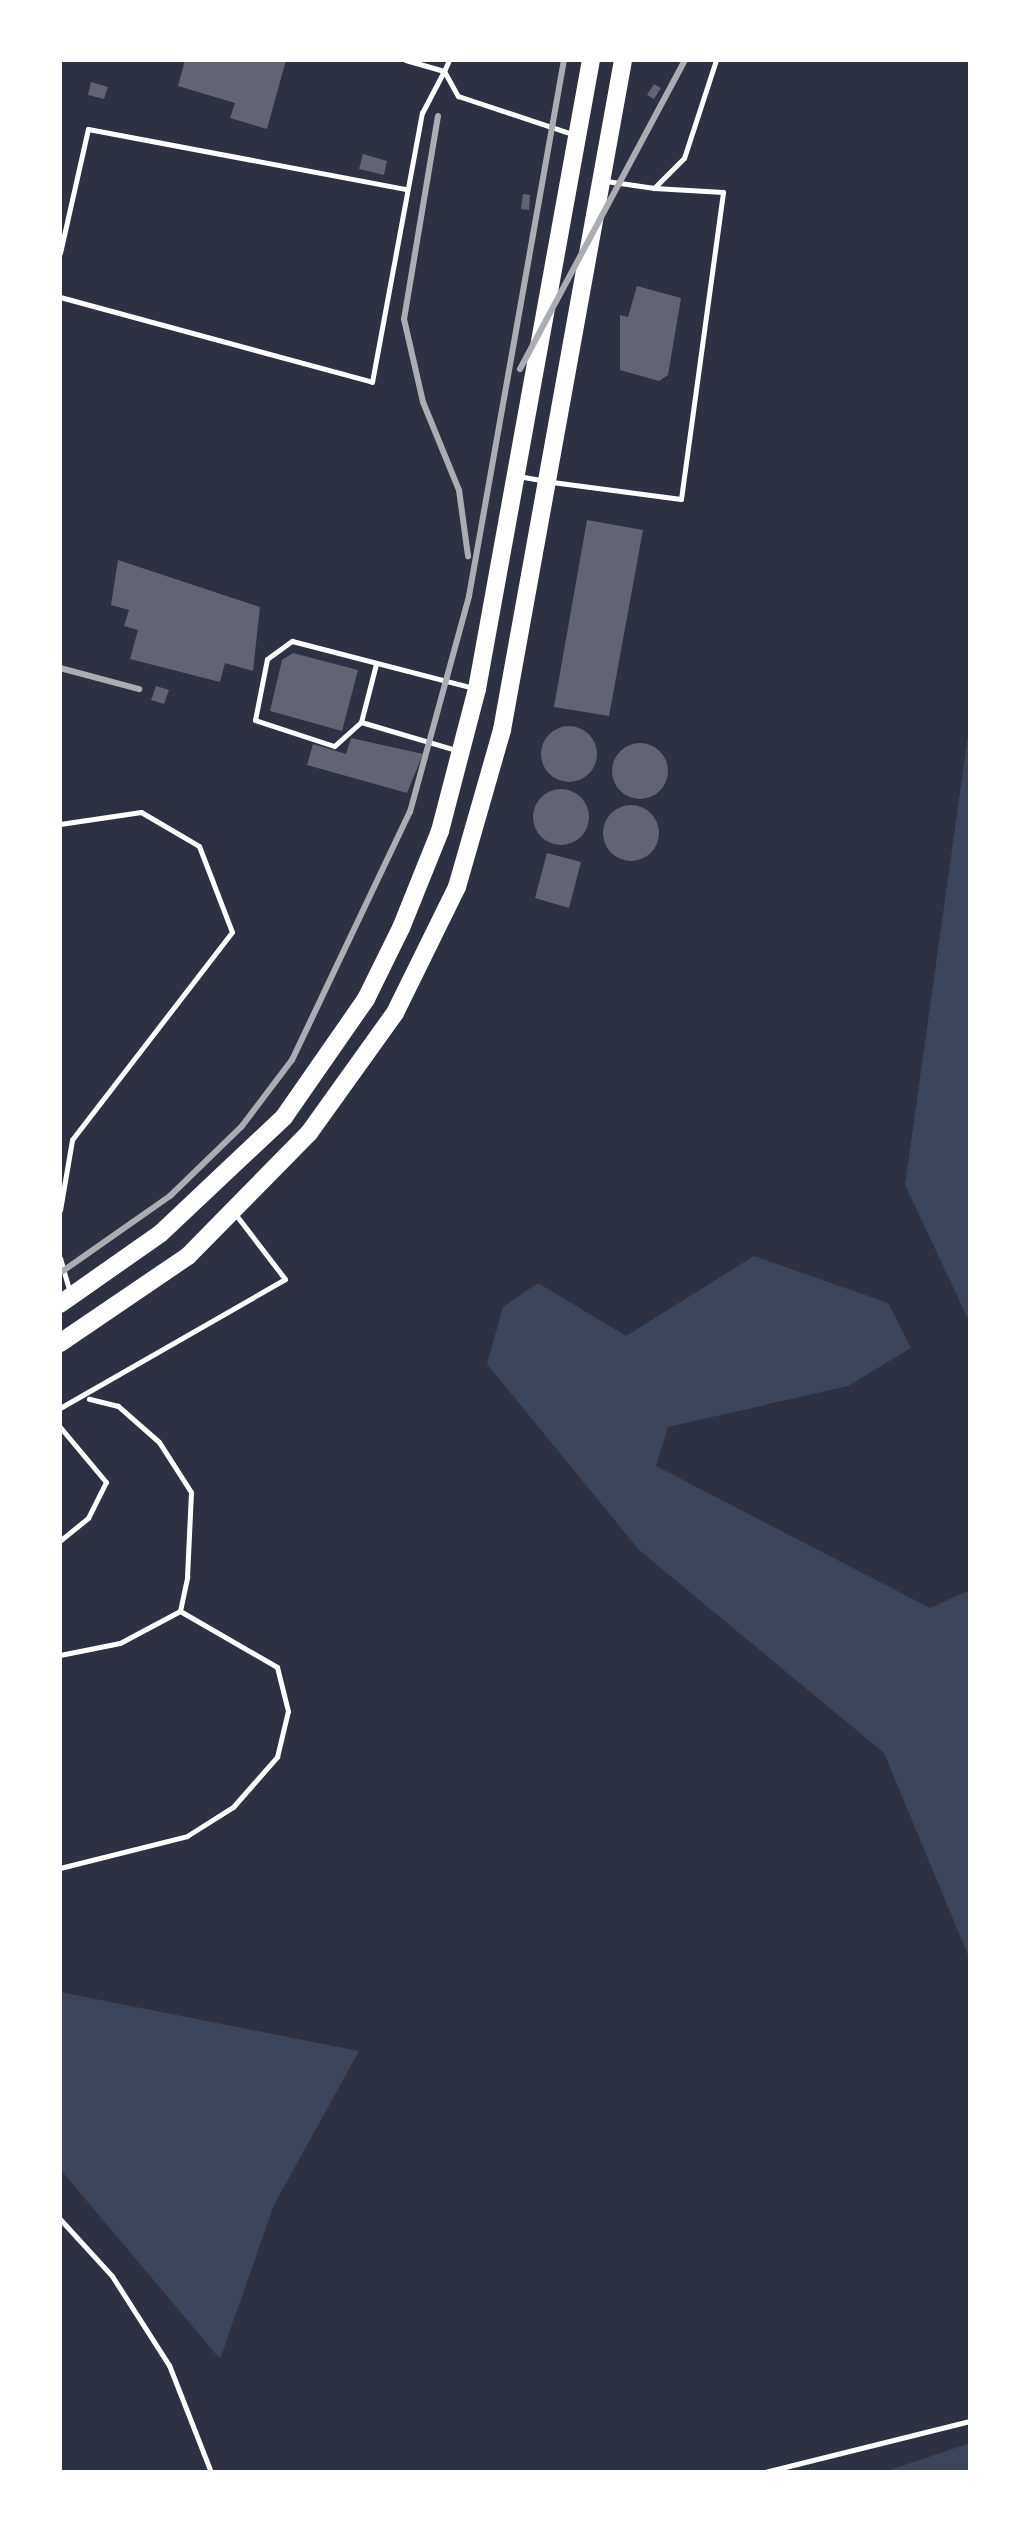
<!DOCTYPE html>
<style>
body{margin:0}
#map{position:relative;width:1030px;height:2532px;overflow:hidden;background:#2d3142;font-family:Montserrat,sans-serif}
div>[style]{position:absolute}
.green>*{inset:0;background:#3c4559}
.building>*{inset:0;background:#626471}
.round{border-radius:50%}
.service>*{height:5px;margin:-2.5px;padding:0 2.5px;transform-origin:2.5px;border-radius:2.5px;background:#fff}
.primary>*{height:18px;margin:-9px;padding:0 9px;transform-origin:9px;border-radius:9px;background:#fff}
.rail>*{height:6px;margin:-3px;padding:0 3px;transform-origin:3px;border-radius:3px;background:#abadb3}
span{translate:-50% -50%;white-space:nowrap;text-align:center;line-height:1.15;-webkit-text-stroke:8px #fff;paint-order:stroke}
.frame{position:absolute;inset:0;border:62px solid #fff;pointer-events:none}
</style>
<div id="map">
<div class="green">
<i style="clip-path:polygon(970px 721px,970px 1323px,905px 1185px)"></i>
<i style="clip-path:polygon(754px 1256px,888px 1303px,911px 1348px,848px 1386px,668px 1427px,656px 1466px,930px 1608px,970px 1590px,970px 1960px,884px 1753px,639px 1550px,487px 1364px,503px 1307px,538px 1283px,626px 1336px)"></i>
<i style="clip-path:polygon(60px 1992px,359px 2051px,274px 2205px,220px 2359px,60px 2169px)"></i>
<i style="clip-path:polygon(970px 2442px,970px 2472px,884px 2472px,970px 2443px)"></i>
</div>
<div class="building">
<i style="clip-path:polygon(185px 60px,286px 60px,267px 129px,230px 118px,235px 103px,178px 86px)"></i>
<i style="clip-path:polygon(91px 82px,108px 87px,104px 99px,88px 95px)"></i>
<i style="clip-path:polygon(654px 84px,661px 88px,654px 99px,647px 95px)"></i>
<i style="clip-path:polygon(363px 154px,387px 161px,384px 175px,359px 169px)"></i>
<i style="clip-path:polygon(523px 194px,530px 195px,529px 210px,521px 209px)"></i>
<i style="clip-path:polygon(637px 286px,681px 298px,668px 375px,659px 381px,620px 370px,620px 315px,628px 317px)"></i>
<i style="clip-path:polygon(587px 520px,643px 530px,609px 716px,554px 707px)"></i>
<i style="clip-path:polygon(118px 560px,260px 607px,253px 671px,225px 663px,220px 682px,130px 659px,138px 630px,124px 626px,129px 610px,111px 605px)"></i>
<i style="clip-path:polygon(293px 653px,358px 670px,342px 731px,270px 711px,282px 660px)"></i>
<i style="clip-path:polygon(156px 686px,169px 690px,164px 704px,151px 700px)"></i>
<i class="round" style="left:541px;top:726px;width:56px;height:56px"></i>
<i style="clip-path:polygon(351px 738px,423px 754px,407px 793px,307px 765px,313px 744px,346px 754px)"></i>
<i class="round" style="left:612px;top:743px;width:56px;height:56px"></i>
<i class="round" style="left:533px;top:789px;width:56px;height:56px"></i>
<i class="round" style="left:603px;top:805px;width:56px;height:56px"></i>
<i style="clip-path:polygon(547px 853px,581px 862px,569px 908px,535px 898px)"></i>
</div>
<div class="service">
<i style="left:449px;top:60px;width:12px;rotate:114deg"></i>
<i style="left:444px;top:71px;width:29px;rotate:61deg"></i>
<i style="left:458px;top:96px;width:120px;rotate:18.4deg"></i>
<i style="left:606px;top:181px;width:49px;rotate:8.3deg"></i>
<i style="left:654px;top:188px;width:42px;rotate:-45deg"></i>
<i style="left:684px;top:158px;width:103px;rotate:-71.9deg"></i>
<i style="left:60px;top:253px;width:127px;rotate:-77.3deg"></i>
<i style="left:88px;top:129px;width:325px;rotate:10.7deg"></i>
<i style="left:60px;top:297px;width:323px;rotate:15.2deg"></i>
<i style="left:372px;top:382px;width:274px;rotate:-79.5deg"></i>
<i style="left:422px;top:113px;width:47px;rotate:-62.4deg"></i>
<i style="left:444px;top:71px;width:40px;rotate:-164deg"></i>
<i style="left:518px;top:476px;width:23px;rotate:10deg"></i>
<i style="left:552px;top:482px;width:130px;rotate:7.5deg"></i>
<i style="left:681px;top:499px;width:310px;rotate:-82.2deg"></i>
<i style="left:723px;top:192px;width:69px;rotate:-176.7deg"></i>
<i style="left:376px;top:664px;width:60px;rotate:104.5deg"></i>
<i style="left:361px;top:722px;width:36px;rotate:138deg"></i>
<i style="left:334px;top:746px;width:83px;rotate:-161.8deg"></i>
<i style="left:255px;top:720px;width:62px;rotate:-78.9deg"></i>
<i style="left:267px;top:659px;width:31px;rotate:-36deg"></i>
<i style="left:292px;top:641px;width:188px;rotate:14.5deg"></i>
<i style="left:361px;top:722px;width:102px;rotate:16.5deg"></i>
<i style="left:60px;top:824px;width:82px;rotate:-8.4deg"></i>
<i style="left:141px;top:812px;width:67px;rotate:30.4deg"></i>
<i style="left:199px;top:846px;width:92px;rotate:69deg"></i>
<i style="left:232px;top:932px;width:262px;rotate:127.6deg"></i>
<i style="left:72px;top:1140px;width:71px;rotate:99.7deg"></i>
<i style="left:60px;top:1258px;width:32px;rotate:74deg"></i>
<i style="left:60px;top:1408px;width:259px;rotate:-29.8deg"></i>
<i style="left:285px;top:1279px;width:81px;rotate:-127.4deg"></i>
<i style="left:60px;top:1427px;width:72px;rotate:50.1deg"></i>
<i style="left:106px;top:1482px;width:40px;rotate:116.6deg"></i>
<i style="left:88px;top:1518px;width:36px;rotate:141deg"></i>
<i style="left:60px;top:1655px;width:61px;rotate:-11.3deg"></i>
<i style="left:120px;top:1643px;width:68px;rotate:-28.1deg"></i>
<i style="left:180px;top:1611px;width:35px;rotate:-78deg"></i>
<i style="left:187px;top:1577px;width:85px;rotate:-87.3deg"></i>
<i style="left:191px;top:1492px;width:59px;rotate:-122.6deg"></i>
<i style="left:159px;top:1442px;width:55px;rotate:-138.7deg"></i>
<i style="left:118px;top:1406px;width:30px;rotate:-166deg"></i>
<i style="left:60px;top:1868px;width:131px;rotate:-14.1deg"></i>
<i style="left:187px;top:1836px;width:54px;rotate:-32.2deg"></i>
<i style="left:233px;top:1807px;width:67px;rotate:-48.7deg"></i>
<i style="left:277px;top:1757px;width:47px;rotate:-76.6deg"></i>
<i style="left:288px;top:1711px;width:45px;rotate:-104deg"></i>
<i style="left:277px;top:1667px;width:112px;rotate:-150deg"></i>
<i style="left:60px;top:2219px;width:77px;rotate:47.6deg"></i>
<i style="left:112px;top:2276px;width:106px;rotate:57.4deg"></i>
<i style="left:169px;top:2365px;width:115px;rotate:68.6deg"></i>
<i style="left:765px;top:2472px;width:211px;rotate:-14deg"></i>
</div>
<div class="primary">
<i style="left:60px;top:1304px;width:123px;rotate:-35.1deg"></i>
<i style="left:161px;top:1233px;width:169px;rotate:-43.3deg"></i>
<i style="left:284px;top:1117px;width:144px;rotate:-55.2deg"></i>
<i style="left:366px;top:999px;width:79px;rotate:-63.8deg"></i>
<i style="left:401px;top:928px;width:105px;rotate:-68.1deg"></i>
<i style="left:440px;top:831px;width:147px;rotate:-75.4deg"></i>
<i style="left:477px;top:689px;width:639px;rotate:-79.73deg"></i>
<i style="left:60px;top:1343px;width:155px;rotate:-34.2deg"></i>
<i style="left:188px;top:1256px;width:173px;rotate:-45.5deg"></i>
<i style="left:309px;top:1133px;width:148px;rotate:-54.4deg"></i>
<i style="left:395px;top:1013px;width:140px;rotate:-63.8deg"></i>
<i style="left:457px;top:887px;width:163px;rotate:-74deg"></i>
<i style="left:502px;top:730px;width:681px;rotate:-79.76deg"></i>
</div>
<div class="rail">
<i style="left:438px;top:116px;width:206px;rotate:99.5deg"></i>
<i style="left:404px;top:319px;width:85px;rotate:77.1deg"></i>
<i style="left:423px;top:402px;width:95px;rotate:67.8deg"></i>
<i style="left:459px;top:490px;width:67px;rotate:82.2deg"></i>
<i style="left:520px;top:369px;width:350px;rotate:-61.9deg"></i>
<i style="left:60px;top:668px;width:82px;rotate:14.9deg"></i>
<i style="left:60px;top:1273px;width:134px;rotate:-35deg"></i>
<i style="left:170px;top:1196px;width:100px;rotate:-44.2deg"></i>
<i style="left:242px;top:1126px;width:83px;rotate:-52.9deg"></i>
<i style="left:292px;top:1060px;width:275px;rotate:-64.6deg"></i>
<i style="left:410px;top:812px;width:224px;rotate:-74.7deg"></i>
<i style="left:469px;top:596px;width:544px;rotate:-79.95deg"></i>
</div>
<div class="frame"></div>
</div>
